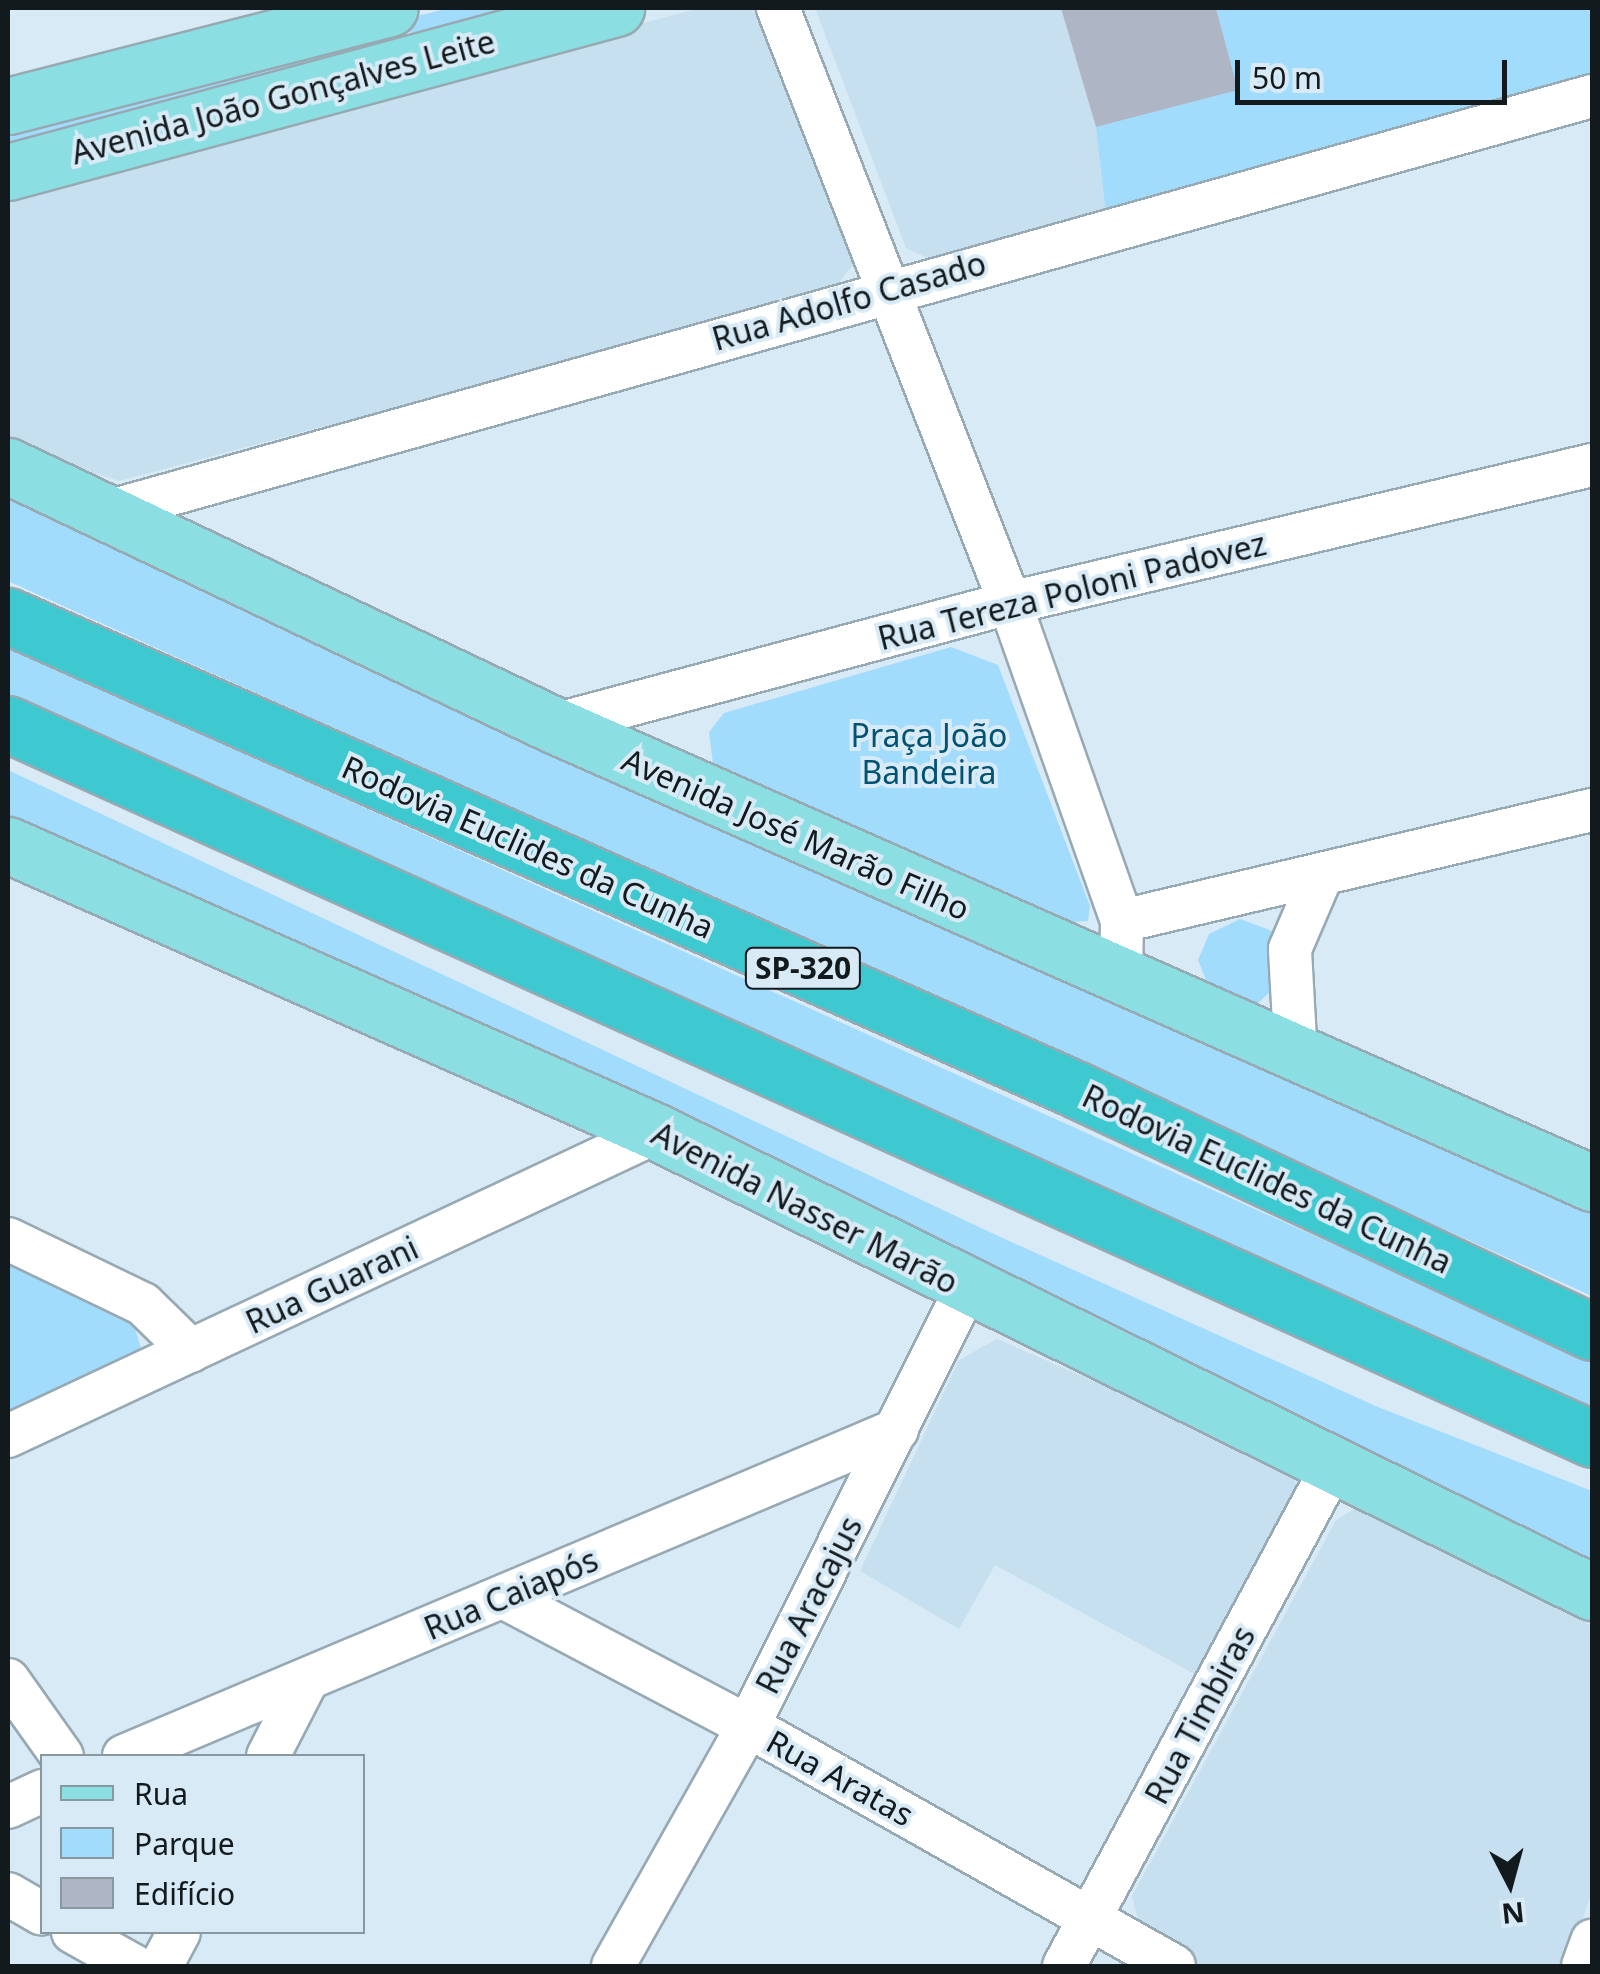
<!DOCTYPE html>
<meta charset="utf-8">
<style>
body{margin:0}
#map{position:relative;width:1600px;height:1974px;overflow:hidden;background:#d8eaf5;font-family:"Noto Sans",sans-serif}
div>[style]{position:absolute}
.built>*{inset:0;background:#c6e0ef}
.green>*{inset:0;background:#a2dcfc}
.building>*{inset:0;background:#aeb6c6}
.roads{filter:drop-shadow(2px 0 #97a9b3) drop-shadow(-2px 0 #97a9b3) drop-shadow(0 2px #97a9b3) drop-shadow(0 -2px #97a9b3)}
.minor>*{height:42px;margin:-21px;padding:0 21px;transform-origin:21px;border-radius:21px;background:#fff}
.major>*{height:55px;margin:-27.5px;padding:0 27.5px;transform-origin:27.5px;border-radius:27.5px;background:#8bdfe2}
.highway>*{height:55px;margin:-27.5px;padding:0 27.5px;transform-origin:27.5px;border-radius:27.5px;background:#3dc9cf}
span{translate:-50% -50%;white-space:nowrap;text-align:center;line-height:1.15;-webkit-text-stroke:8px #d8eaf5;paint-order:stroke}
.shield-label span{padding:2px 8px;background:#d8eaf5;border:2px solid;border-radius:8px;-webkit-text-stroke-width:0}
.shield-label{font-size:30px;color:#131a1d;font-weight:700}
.street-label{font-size:32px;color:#131a1d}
.park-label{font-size:32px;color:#025372}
.frame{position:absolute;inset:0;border:10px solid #131a1d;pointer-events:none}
.legend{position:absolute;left:40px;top:1754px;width:325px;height:180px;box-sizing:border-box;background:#d8eaf5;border:2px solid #89979f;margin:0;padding:12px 18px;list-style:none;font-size:30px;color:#131a1d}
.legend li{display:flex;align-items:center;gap:20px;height:50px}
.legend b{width:50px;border:2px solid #89979f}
.north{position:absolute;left:1460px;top:1834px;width:100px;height:100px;-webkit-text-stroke:8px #d8eaf5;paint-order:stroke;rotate:174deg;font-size:28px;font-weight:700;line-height:40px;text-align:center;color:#131a1d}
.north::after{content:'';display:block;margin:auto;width:35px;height:45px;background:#131a1d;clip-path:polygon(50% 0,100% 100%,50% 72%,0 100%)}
.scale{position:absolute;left:1235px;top:60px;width:272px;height:45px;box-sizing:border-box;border:5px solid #131a1d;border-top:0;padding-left:12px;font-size:30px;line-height:35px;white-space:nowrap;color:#131a1d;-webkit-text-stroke:8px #d8eaf5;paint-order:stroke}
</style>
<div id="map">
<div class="built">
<i style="clip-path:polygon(700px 8px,752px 8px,857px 260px,832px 291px,119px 481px,8px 445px,8px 192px)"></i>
<i style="clip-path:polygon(815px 8px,1216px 8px,1238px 90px,1106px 214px,932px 260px,906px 248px)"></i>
<i style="clip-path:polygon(997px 1339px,1294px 1469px,1297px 1497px,1202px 1678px,995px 1565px,959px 1629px,860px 1571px,959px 1360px)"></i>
<i style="clip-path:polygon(1359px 1506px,1592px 1626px,1592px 1892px,1566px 1966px,1200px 1966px,1141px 1933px,1132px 1896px,1336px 1520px)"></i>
</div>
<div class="green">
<i style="clip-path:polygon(450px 8px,563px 8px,414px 43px,409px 28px,417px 16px)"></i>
<i style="clip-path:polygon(1216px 8px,1592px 8px,1592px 75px,1106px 214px,1096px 127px,1238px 90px)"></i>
<i style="clip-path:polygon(345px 41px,351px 53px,8px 156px,8px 124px)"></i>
<i style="clip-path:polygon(8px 494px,1592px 1200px,1592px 1296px,8px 581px)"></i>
<i style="clip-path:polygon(8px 647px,1592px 1361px,1592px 1419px,8px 702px)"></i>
<i style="clip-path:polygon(951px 647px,998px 665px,1090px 906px,1088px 921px,1073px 922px,713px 764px,709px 732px,724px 713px)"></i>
<i style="clip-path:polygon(8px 770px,996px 1235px,1378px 1407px,1592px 1491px,1592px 1567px,8px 832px)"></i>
<i style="clip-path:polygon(1240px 919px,1278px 933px,1270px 992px,1257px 1004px,1206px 980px,1198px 960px,1209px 934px)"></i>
<i style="clip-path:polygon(8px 1261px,133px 1322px,141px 1348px,129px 1365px,8px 1420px)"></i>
</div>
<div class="building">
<i style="clip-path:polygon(1061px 8px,1216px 8px,1238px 90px,1096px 127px)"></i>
</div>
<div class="roads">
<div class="minor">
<i style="left:778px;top:8px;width:639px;rotate:68.7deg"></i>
<i style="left:1010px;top:603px;width:337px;rotate:70.6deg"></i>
<i style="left:1122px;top:921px;width:58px;rotate:91deg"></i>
<i style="left:107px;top:512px;width:1542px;rotate:-15.65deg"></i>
<i style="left:554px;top:725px;width:472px;rotate:-15deg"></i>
<i style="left:1010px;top:603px;width:598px;rotate:-13.34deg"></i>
<i style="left:1122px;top:921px;width:483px;rotate:-13.3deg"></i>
<i style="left:1296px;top:1058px;width:109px;rotate:-93.2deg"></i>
<i style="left:1290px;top:949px;width:76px;rotate:-66.8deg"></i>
<i style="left:8px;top:1239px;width:150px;rotate:25.7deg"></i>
<i style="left:143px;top:1304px;width:67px;rotate:44.4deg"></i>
<i style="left:8px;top:1436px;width:717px;rotate:-25.1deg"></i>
<i style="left:503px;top:1597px;width:277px;rotate:27.8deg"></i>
<i style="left:748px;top:1726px;width:489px;rotate:29.4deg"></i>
<i style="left:8px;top:1680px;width:93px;rotate:54.6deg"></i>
<i style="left:124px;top:1756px;width:839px;rotate:-22.87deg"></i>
<i style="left:268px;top:1756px;width:83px;rotate:-62.8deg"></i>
<i style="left:8px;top:1807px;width:38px;rotate:-25deg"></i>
<i style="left:8px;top:1894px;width:39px;rotate:30deg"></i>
<i style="left:73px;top:1932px;width:70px;rotate:29.1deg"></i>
<i style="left:161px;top:1966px;width:38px;rotate:-62deg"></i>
<i style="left:613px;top:1966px;width:275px;rotate:-60.6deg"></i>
<i style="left:748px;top:1726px;width:487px;rotate:-63.5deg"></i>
<i style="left:1064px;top:1966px;width:570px;rotate:-61.73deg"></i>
<i style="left:1583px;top:1966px;width:27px;rotate:-70deg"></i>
</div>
<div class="major">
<i style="left:8px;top:106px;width:394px;rotate:-14.4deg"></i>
<i style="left:8px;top:172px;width:630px;rotate:-15.1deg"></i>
<i style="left:8px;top:466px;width:604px;rotate:25.38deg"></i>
<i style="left:554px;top:725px;width:1135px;rotate:23.81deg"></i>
<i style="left:8px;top:845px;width:710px;rotate:23.86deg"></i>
<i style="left:657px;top:1132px;width:1042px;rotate:26.2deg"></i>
</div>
<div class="highway">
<i style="left:8px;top:616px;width:1169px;rotate:23.91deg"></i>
<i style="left:1077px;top:1090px;width:569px;rotate:25.17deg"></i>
<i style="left:8px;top:724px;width:1738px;rotate:24.29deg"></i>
</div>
</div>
<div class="shield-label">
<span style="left:803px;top:968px">SP-320</span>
</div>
<div class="street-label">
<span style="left:283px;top:97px;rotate:-15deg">Avenida João Gonçalves Leite</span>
<span style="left:849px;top:301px;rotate:-16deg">Rua Adolfo Casado</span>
<span style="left:1072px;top:591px;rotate:-14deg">Rua Tereza Poloni Padovez</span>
<span style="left:796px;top:834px;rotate:24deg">Avenida José Marão Filho</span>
<span style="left:528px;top:847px;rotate:24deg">Rodovia Euclides da Cunha</span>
<span style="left:1267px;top:1179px;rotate:25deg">Rodovia Euclides da Cunha</span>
<span style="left:805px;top:1208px;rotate:27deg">Avenida Nasser Marão</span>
<span style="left:332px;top:1285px;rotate:-25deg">Rua Guarani</span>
<span style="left:511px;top:1594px;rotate:-23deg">Rua Caiapós</span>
<span style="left:809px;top:1605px;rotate:-63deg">Rua Aracajus</span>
<span style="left:1200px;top:1715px;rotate:-62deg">Rua Timbiras</span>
<span style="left:840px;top:1778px;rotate:29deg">Rua Aratas</span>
</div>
<div class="park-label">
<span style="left:929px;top:754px">Praça João<br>Bandeira</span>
</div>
<div class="frame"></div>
<ul class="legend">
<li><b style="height:12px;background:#8bdfe2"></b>Rua</li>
<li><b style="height:28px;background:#a2dcfc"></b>Parque</li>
<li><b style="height:28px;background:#aeb6c6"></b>Edifício</li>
</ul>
<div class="north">N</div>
<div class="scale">50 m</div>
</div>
